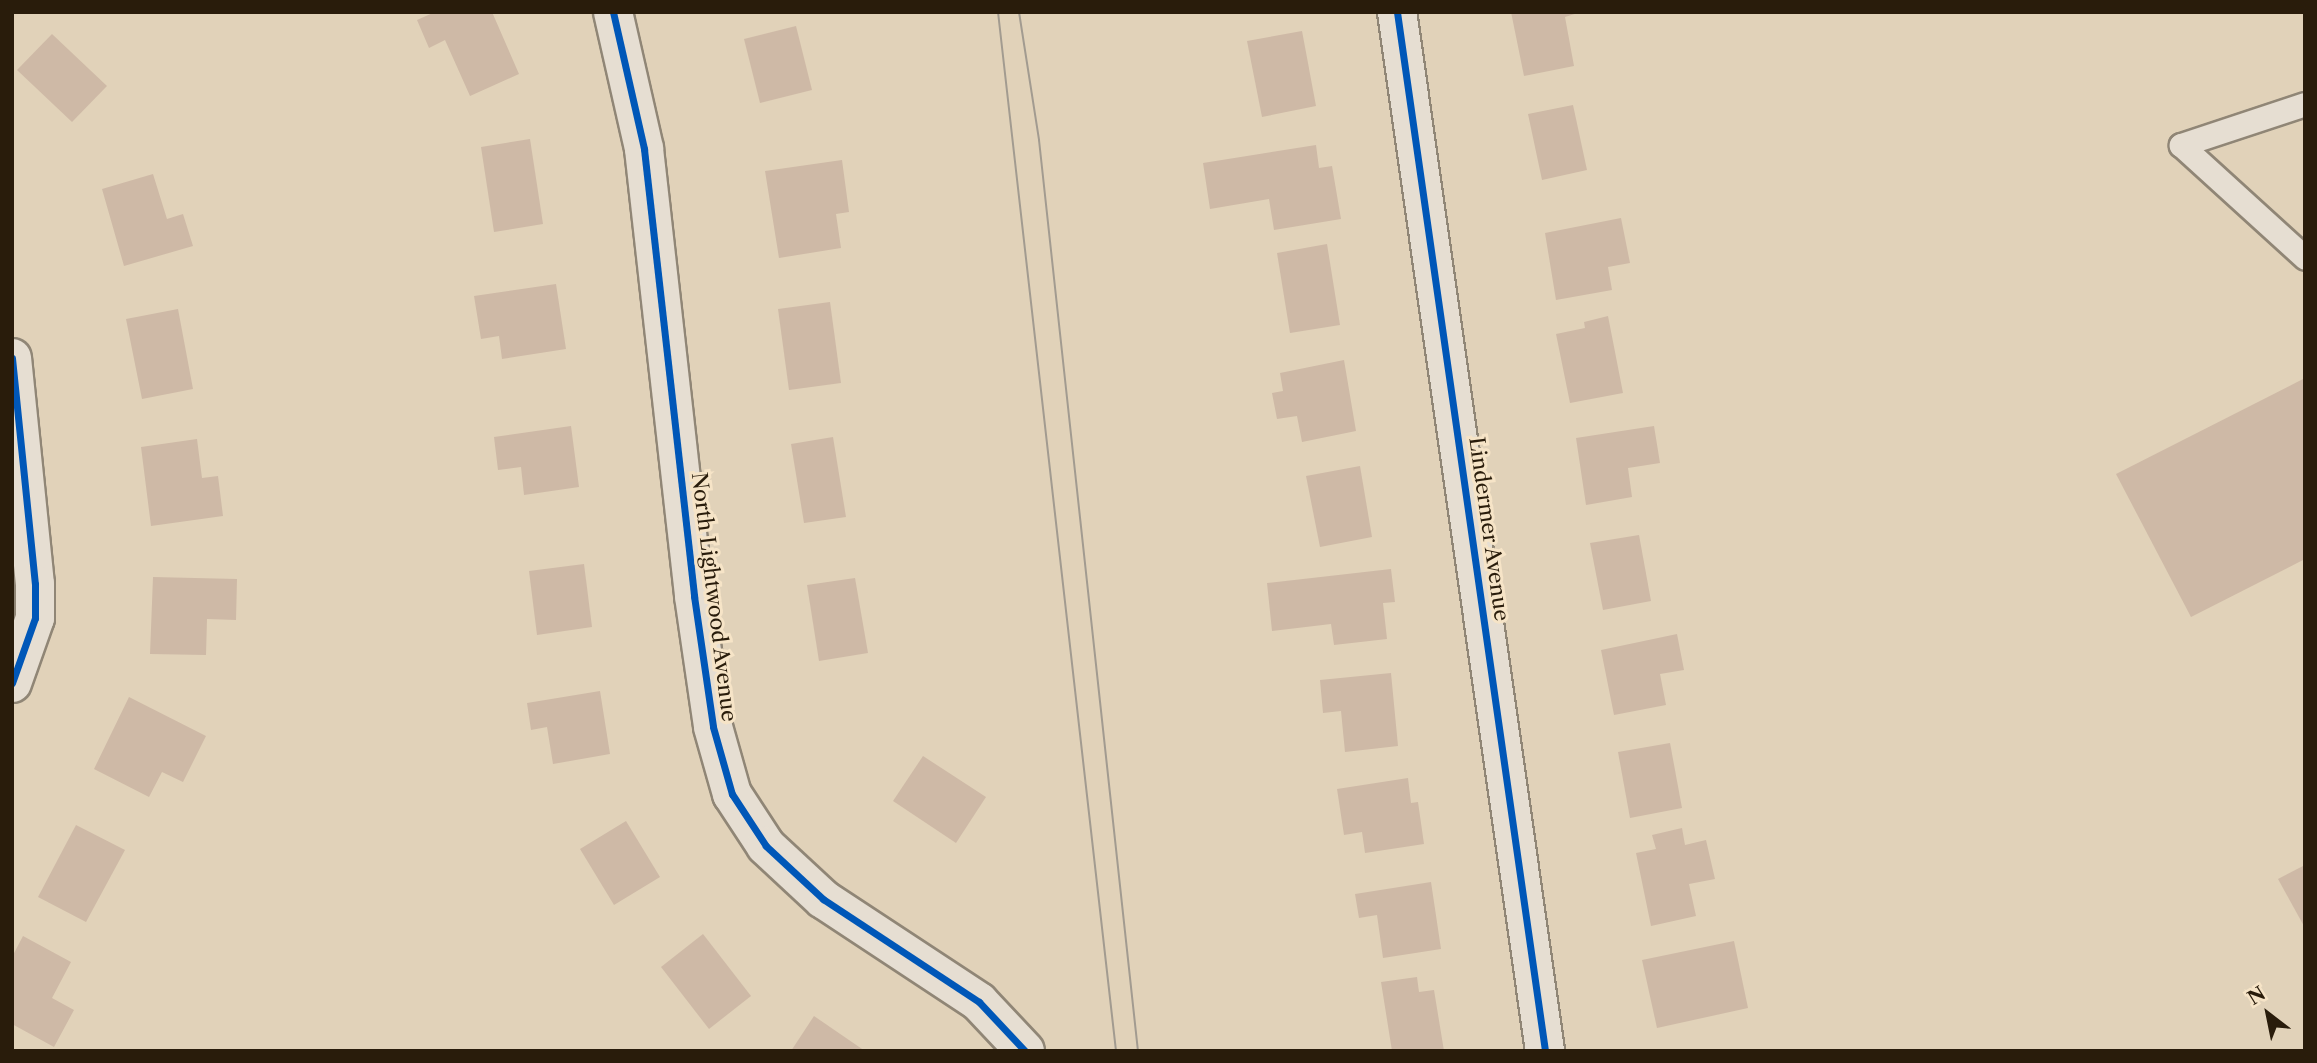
<!DOCTYPE html>
<style>
body{margin:0}
#map{position:relative;width:2317px;height:1063px;overflow:hidden;background:#e1d2b9;font-family:"Libre Caslon Text",serif}
div>[style]{position:absolute}
.building>*{inset:0;background:#ceb9a6}
.roads{filter:drop-shadow(2px 0 #908676) drop-shadow(-2px 0 #908676) drop-shadow(0 2px #908676) drop-shadow(0 -2px #908676)}
.lane>*{height:23px;margin:-11.5px;padding:0 11.5px;transform-origin:11.5px;border-radius:11.5px;background:#e6ded2}
.street>*{height:38px;margin:-19px;padding:0 19px;transform-origin:19px;border-radius:19px;background:#e6ded2}
.tram>*{height:2px;margin:-1px;padding:0 1px;transform-origin:1px;border-radius:1px;background:#a29b90}
.cycleway>*{height:7px;margin:-3.5px;padding:0 3.5px;transform-origin:3.5px;border-radius:3.5px;background:#0057b8}
span{translate:-50% -50%;white-space:nowrap;text-align:center;line-height:1.15;-webkit-text-stroke:6px #f6e4c7;paint-order:stroke}
.street-label{font-size:21px;color:#291c0b}
.frame{position:absolute;inset:0;border:14px solid #291c0b;pointer-events:none}
.north{position:absolute;left:2233px;top:979px;width:70px;height:70px;-webkit-text-stroke:5px #f6e4c7;paint-order:stroke;rotate:328deg;font-size:19px;font-weight:700;line-height:28px;text-align:center;color:#291c0b}
.north::after{content:'';display:block;margin:auto;width:24px;height:32px;background:#291c0b;clip-path:polygon(50% 0,100% 100%,50% 72%,0 100%)}
</style>
<div id="map">
<div class="building">
<i style="clip-path:polygon(435px 12px,492px 12px,519px 74px,470px 96px,445px 40px,429px 48px,417px 20px)"></i>
<i style="clip-path:polygon(1511px 12px,1581px 12px,1565px 17px,1574px 66px,1524px 76px)"></i>
<i style="clip-path:polygon(796px 26px,812px 90px,760px 103px,744px 39px)"></i>
<i style="clip-path:polygon(1302px 31px,1316px 106px,1262px 117px,1247px 41px)"></i>
<i style="clip-path:polygon(52px 34px,107px 86px,72px 122px,17px 70px)"></i>
<i style="clip-path:polygon(1573px 105px,1587px 170px,1542px 180px,1528px 114px)"></i>
<i style="clip-path:polygon(530px 139px,543px 224px,494px 232px,481px 147px)"></i>
<i style="clip-path:polygon(1316px 145px,1319px 168px,1332px 166px,1341px 219px,1274px 230px,1269px 199px,1210px 209px,1203px 163px)"></i>
<i style="clip-path:polygon(842px 160px,849px 212px,836px 214px,841px 248px,779px 258px,765px 171px)"></i>
<i style="clip-path:polygon(153px 174px,167px 219px,183px 214px,193px 246px,124px 266px,102px 189px)"></i>
<i style="clip-path:polygon(1621px 218px,1630px 263px,1608px 267px,1612px 290px,1556px 300px,1545px 233px)"></i>
<i style="clip-path:polygon(1327px 244px,1340px 325px,1290px 333px,1277px 253px)"></i>
<i style="clip-path:polygon(556px 284px,566px 349px,502px 359px,499px 336px,481px 339px,474px 296px)"></i>
<i style="clip-path:polygon(830px 302px,841px 383px,789px 390px,778px 309px)"></i>
<i style="clip-path:polygon(178px 309px,193px 389px,142px 399px,126px 319px)"></i>
<i style="clip-path:polygon(1608px 316px,1623px 393px,1570px 403px,1556px 334px,1585px 328px,1584px 322px)"></i>
<i style="clip-path:polygon(1344px 360px,1356px 431px,1302px 442px,1297px 416px,1277px 419px,1272px 393px,1283px 391px,1280px 373px)"></i>
<i style="clip-path:polygon(2305px 378px,2305px 559px,2191px 617px,2116px 474px)"></i>
<i style="clip-path:polygon(571px 426px,579px 487px,524px 495px,521px 467px,498px 470px,494px 437px)"></i>
<i style="clip-path:polygon(1654px 426px,1660px 463px,1628px 468px,1632px 497px,1586px 505px,1576px 438px)"></i>
<i style="clip-path:polygon(833px 437px,846px 517px,804px 523px,791px 444px)"></i>
<i style="clip-path:polygon(197px 439px,202px 478px,218px 476px,223px 516px,151px 526px,141px 447px)"></i>
<i style="clip-path:polygon(1360px 466px,1372px 537px,1320px 547px,1306px 476px)"></i>
<i style="clip-path:polygon(1639px 535px,1651px 601px,1603px 610px,1590px 543px)"></i>
<i style="clip-path:polygon(584px 564px,592px 627px,537px 635px,529px 571px)"></i>
<i style="clip-path:polygon(1391px 569px,1395px 602px,1383px 603px,1387px 639px,1334px 645px,1331px 624px,1272px 631px,1267px 583px)"></i>
<i style="clip-path:polygon(153px 577px,237px 579px,236px 620px,207px 619px,206px 655px,150px 654px)"></i>
<i style="clip-path:polygon(855px 578px,868px 653px,819px 661px,807px 585px)"></i>
<i style="clip-path:polygon(1677px 634px,1684px 670px,1660px 674px,1666px 705px,1614px 715px,1601px 650px)"></i>
<i style="clip-path:polygon(1391px 673px,1398px 746px,1345px 752px,1341px 711px,1323px 713px,1320px 680px)"></i>
<i style="clip-path:polygon(600px 691px,610px 754px,553px 764px,547px 727px,531px 730px,527px 703px)"></i>
<i style="clip-path:polygon(129px 697px,206px 736px,183px 782px,162px 772px,149px 797px,94px 769px)"></i>
<i style="clip-path:polygon(1670px 743px,1682px 808px,1630px 818px,1618px 752px)"></i>
<i style="clip-path:polygon(923px 756px,986px 797px,956px 843px,893px 801px)"></i>
<i style="clip-path:polygon(1408px 778px,1411px 803px,1418px 802px,1424px 844px,1365px 853px,1362px 832px,1344px 835px,1337px 789px)"></i>
<i style="clip-path:polygon(626px 821px,660px 877px,614px 905px,580px 849px)"></i>
<i style="clip-path:polygon(76px 825px,125px 850px,86px 922px,38px 897px)"></i>
<i style="clip-path:polygon(1682px 828px,1685px 845px,1706px 840px,1715px 879px,1689px 884px,1696px 916px,1651px 926px,1636px 853px,1656px 849px,1652px 835px)"></i>
<i style="clip-path:polygon(2305px 865px,2305px 928px,2278px 879px)"></i>
<i style="clip-path:polygon(1431px 882px,1441px 949px,1383px 958px,1377px 915px,1359px 918px,1355px 894px)"></i>
<i style="clip-path:polygon(703px 934px,751px 996px,709px 1029px,661px 967px)"></i>
<i style="clip-path:polygon(23px 936px,71px 962px,52px 998px,74px 1010px,54px 1047px,12px 1024px,12px 957px)"></i>
<i style="clip-path:polygon(1734px 941px,1748px 1008px,1657px 1028px,1642px 960px)"></i>
<i style="clip-path:polygon(1417px 977px,1419px 992px,1434px 990px,1444px 1051px,1392px 1051px,1381px 982px)"></i>
<i style="clip-path:polygon(814px 1016px,865px 1051px,791px 1051px)"></i>
</div>
<div class="roads">
<div class="lane">
<i style="left:2305px;top:104px;width:131px;rotate:161.7deg"></i>
<i style="left:2181px;top:145px;width:168px;rotate:42.3deg"></i>
</div>
<div class="street">
<i style="left:613px;top:12px;width:140px;rotate:77.2deg"></i>
<i style="left:644px;top:149px;width:450px;rotate:83.6deg"></i>
<i style="left:694px;top:596px;width:132px;rotate:81.7deg"></i>
<i style="left:713px;top:727px;width:70px;rotate:74.2deg"></i>
<i style="left:732px;top:794px;width:62px;rotate:56.8deg"></i>
<i style="left:766px;top:846px;width:78px;rotate:42.9deg"></i>
<i style="left:823px;top:899px;width:187px;rotate:33.4deg"></i>
<i style="left:979px;top:1002px;width:67px;rotate:46.8deg"></i>
<i style="left:1397px;top:12px;width:1049px;rotate:81.89deg"></i>
<i style="left:12px;top:358px;width:227px;rotate:84.2deg"></i>
<i style="left:35px;top:584px;width:34px;rotate:90deg"></i>
<i style="left:35px;top:618px;width:69px;rotate:109.5deg"></i>
</div>
</div>
<div class="tram">
<i style="left:998px;top:12px;width:1046px;rotate:83.52deg"></i>
<i style="left:1019px;top:12px;width:130px;rotate:81.1deg"></i>
<i style="left:1039px;top:140px;width:916px;rotate:83.8deg"></i>
</div>
<div class="cycleway">
<i style="left:613px;top:12px;width:140px;rotate:77.2deg"></i>
<i style="left:644px;top:149px;width:450px;rotate:83.6deg"></i>
<i style="left:694px;top:596px;width:132px;rotate:81.7deg"></i>
<i style="left:713px;top:727px;width:70px;rotate:74.2deg"></i>
<i style="left:732px;top:794px;width:62px;rotate:56.8deg"></i>
<i style="left:766px;top:846px;width:78px;rotate:42.9deg"></i>
<i style="left:823px;top:899px;width:187px;rotate:33.4deg"></i>
<i style="left:979px;top:1002px;width:67px;rotate:46.8deg"></i>
<i style="left:1397px;top:12px;width:1049px;rotate:81.89deg"></i>
<i style="left:12px;top:358px;width:227px;rotate:84.2deg"></i>
<i style="left:35px;top:584px;width:34px;rotate:90deg"></i>
<i style="left:35px;top:618px;width:69px;rotate:109.5deg"></i>
</div>
<div class="street-label">
<span style="left:1489px;top:529px;rotate:82deg">Lindermer Avenue</span>
<span style="left:714px;top:597px;rotate:83deg">North Lightwood Avenue</span>
</div>
<div class="frame"></div>
<div class="north">N</div>
</div>
